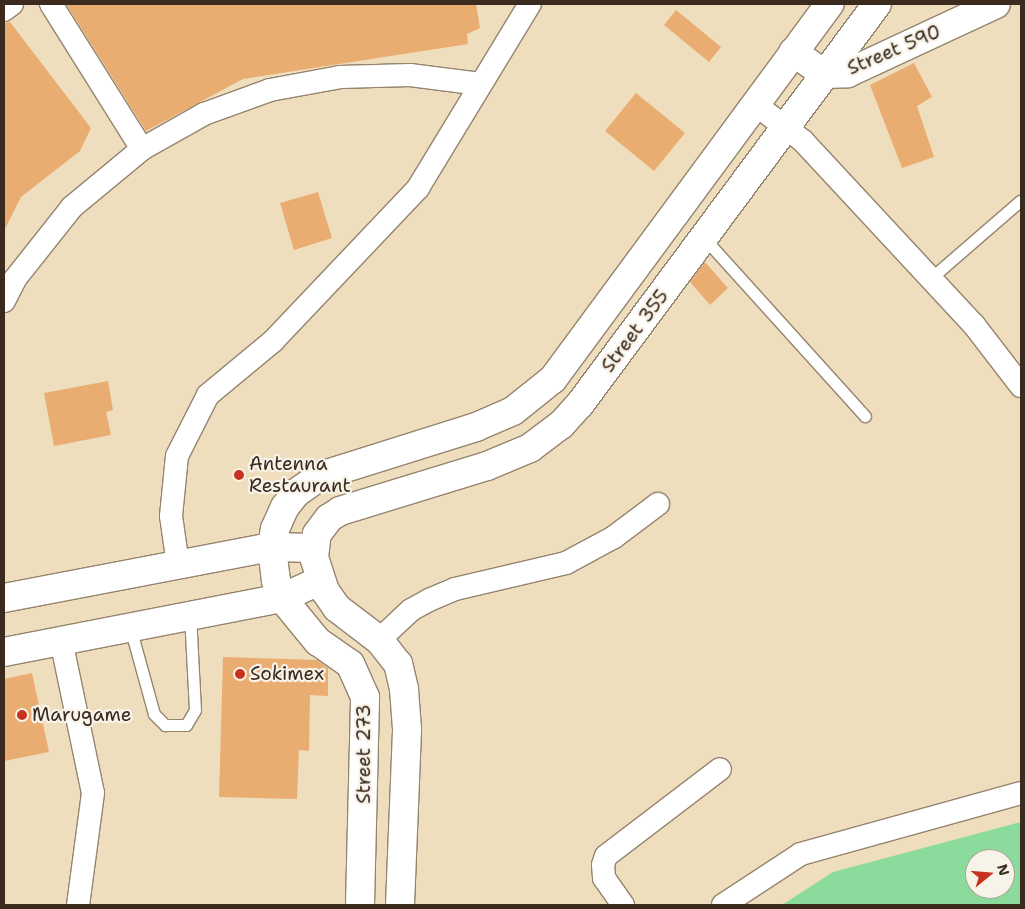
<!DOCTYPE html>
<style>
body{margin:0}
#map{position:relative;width:1025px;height:909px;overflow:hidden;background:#efdebd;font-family:"Shantell Sans",sans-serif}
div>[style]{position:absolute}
.green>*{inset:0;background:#8bdc9c}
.building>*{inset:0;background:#e9ad71}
.roads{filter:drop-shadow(1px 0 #95846e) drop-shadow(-1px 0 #95846e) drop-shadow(0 1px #95846e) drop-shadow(0 -1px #95846e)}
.lane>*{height:11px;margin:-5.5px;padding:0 5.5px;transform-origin:5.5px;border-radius:5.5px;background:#fff}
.street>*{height:22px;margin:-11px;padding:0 11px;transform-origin:11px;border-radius:11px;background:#fff}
.secondary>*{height:28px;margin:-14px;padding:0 14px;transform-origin:14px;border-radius:14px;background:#fff}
.primary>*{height:28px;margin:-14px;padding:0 14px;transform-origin:14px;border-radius:14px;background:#fff}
.dots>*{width:14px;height:14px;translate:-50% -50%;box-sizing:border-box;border:2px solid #f7f3e8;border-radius:50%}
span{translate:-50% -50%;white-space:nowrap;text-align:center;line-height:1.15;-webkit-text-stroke:4.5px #f7f3e8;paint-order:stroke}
.street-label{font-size:19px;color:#3b2a1e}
.poi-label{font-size:19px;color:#3b2a1e}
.left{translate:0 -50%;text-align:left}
.frame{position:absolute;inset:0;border:5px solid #3b2a1e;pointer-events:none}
.north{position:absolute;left:965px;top:849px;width:50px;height:50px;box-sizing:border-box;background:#f7f3e8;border:1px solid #aca397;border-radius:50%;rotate:73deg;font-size:14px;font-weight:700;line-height:20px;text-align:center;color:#3b2a1e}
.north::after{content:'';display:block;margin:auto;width:18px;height:22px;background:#c8321e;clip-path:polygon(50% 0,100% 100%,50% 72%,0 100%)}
</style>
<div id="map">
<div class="green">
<i style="clip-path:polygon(evenodd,1021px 822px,1021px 905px,782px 905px,833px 872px,1021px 822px,975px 859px,1005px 859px,1005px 889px,975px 889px,975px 859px)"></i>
</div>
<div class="building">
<i style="clip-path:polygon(66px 4px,476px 4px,480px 28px,467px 34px,468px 44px,243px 79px,146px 131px)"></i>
<i style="clip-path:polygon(676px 10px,721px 47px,709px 62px,664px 25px)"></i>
<i style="clip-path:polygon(10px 22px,91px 128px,80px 151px,21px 197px,4px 231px,4px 23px)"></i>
<i style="clip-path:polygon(914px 63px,932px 97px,917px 106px,934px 157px,902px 168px,870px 85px)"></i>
<i style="clip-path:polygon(636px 93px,685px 133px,654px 171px,605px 131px)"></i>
<i style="clip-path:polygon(318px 192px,332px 238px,294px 250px,280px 203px)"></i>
<i style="clip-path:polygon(705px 262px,728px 288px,710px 305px,690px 282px)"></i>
<i style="clip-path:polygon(108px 381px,113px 410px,106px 412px,111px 435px,54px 446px,44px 393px)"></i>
<i style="clip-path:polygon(223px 657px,317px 660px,328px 668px,328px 696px,310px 695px,309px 751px,299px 750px,297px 799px,219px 797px)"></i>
<i style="clip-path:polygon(32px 673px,49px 752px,4px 761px,4px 679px)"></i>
</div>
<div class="roads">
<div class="lane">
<i style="left:704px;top:238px;width:240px;rotate:47.9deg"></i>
<i style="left:931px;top:278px;width:118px;rotate:-40.9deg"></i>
<i style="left:130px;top:627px;width:90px;rotate:74.6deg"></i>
<i style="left:154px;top:714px;width:16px;rotate:45deg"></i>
<i style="left:165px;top:725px;width:21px"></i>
<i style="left:186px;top:725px;width:17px;rotate:-59deg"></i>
<i style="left:195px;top:710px;width:94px;rotate:-93deg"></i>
</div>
<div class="street">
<i style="left:51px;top:4px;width:171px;rotate:57.9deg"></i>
<i style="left:4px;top:10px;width:10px;rotate:-37deg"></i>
<i style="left:755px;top:104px;width:61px;rotate:37.6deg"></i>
<i style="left:803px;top:141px;width:251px;rotate:47.1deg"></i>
<i style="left:974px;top:325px;width:77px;rotate:52.4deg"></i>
<i style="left:4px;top:301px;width:25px;rotate:-63deg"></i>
<i style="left:15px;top:279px;width:92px;rotate:-51.6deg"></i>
<i style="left:72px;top:207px;width:91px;rotate:-39.6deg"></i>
<i style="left:142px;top:149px;width:71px;rotate:-29.4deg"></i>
<i style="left:204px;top:114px;width:70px;rotate:-20deg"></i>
<i style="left:270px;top:90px;width:71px;rotate:-10.5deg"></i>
<i style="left:340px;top:77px;width:70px;rotate:-1.6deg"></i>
<i style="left:410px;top:75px;width:71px;rotate:7.3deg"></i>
<i style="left:178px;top:565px;width:49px;rotate:-98.1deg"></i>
<i style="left:171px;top:516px;width:60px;rotate:-84.3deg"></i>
<i style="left:177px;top:456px;width:68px;rotate:-63.1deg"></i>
<i style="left:208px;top:395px;width:85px;rotate:-39.7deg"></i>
<i style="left:273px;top:341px;width:211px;rotate:-46.5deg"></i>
<i style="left:418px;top:188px;width:215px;rotate:-58.7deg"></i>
<i style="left:61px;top:640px;width:156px;rotate:78.2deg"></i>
<i style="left:93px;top:793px;width:113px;rotate:97.6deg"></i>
<i style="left:379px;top:640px;width:44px;rotate:-43.2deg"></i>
<i style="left:411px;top:610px;width:21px;rotate:-29deg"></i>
<i style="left:429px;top:600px;width:28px;rotate:-23deg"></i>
<i style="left:455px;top:589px;width:114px;rotate:-13.2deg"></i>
<i style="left:566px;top:563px;width:55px;rotate:-28.4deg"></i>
<i style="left:614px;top:537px;width:55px;rotate:-36.9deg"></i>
<i style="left:623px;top:905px;width:33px;rotate:-125deg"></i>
<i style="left:604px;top:878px;width:13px;rotate:-94deg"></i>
<i style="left:603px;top:865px;width:9px;rotate:-72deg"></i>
<i style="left:606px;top:856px;width:143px;rotate:-37.3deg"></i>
<i style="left:723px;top:905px;width:93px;rotate:-33.2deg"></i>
<i style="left:801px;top:854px;width:228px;rotate:-15.5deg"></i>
</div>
<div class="secondary">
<i style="left:793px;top:52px;width:39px;rotate:35deg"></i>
<i style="left:825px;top:74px;width:23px;rotate:-2deg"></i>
<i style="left:848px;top:73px;width:163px;rotate:-25deg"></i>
<i style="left:4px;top:598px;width:273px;rotate:-10.8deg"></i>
<i style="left:272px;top:547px;width:42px;rotate:1.4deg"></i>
<i style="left:4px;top:652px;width:283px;rotate:-11deg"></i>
<i style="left:282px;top:598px;width:41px;rotate:-24.7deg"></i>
</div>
<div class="primary">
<i style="left:360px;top:905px;width:208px;rotate:-88.6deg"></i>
<i style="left:365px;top:697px;width:36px;rotate:-114deg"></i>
<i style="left:350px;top:664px;width:39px;rotate:-145deg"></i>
<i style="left:318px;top:642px;width:57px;rotate:-129.3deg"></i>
<i style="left:282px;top:598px;width:18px;rotate:-109deg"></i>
<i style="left:276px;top:581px;width:34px;rotate:-97deg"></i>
<i style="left:272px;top:547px;width:18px;rotate:-81deg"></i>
<i style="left:275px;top:529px;width:24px;rotate:-66deg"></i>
<i style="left:285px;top:507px;width:18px;rotate:-52deg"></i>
<i style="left:296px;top:493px;width:29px;rotate:-35deg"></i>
<i style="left:320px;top:476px;width:164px;rotate:-17.4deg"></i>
<i style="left:476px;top:427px;width:40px;rotate:-23.4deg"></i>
<i style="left:513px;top:411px;width:51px;rotate:-38.7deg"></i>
<i style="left:553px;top:379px;width:466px;rotate:-53.6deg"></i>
<i style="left:400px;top:905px;width:176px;rotate:-87.7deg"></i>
<i style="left:407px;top:729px;width:40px;rotate:-94.3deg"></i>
<i style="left:404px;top:689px;width:26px;rotate:-103deg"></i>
<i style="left:398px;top:664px;width:31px;rotate:-128deg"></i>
<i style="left:379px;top:640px;width:53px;rotate:-142.7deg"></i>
<i style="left:337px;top:608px;width:21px;rotate:-125deg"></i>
<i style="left:325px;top:591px;width:36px;rotate:-108deg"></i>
<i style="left:314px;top:557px;width:23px;rotate:-83deg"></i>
<i style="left:317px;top:534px;width:20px;rotate:-53deg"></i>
<i style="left:329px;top:518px;width:13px;rotate:-32deg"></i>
<i style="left:340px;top:511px;width:154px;rotate:-17deg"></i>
<i style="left:487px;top:466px;width:47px;rotate:-22.7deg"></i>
<i style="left:530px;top:448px;width:39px;rotate:-37deg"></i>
<i style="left:561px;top:425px;width:28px;rotate:-48deg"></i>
<i style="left:580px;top:404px;width:498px;rotate:-53.4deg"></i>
</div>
</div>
<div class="dots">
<i style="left:239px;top:475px;background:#c8321e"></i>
<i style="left:240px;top:674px;background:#c8321e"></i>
<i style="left:22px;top:715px;background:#c8321e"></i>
</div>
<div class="street-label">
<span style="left:894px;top:50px;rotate:-23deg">Street 590</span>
<span style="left:635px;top:331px;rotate:-53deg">Street 355</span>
<span style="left:364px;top:754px;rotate:-90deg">Street 273</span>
</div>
<div class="poi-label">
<span class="left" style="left:249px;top:475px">Antenna<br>Restaurant</span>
<span class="left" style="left:250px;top:674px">Sokimex</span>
<span class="left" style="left:32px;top:715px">Marugame</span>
</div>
<div class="frame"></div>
<div class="north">N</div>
</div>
